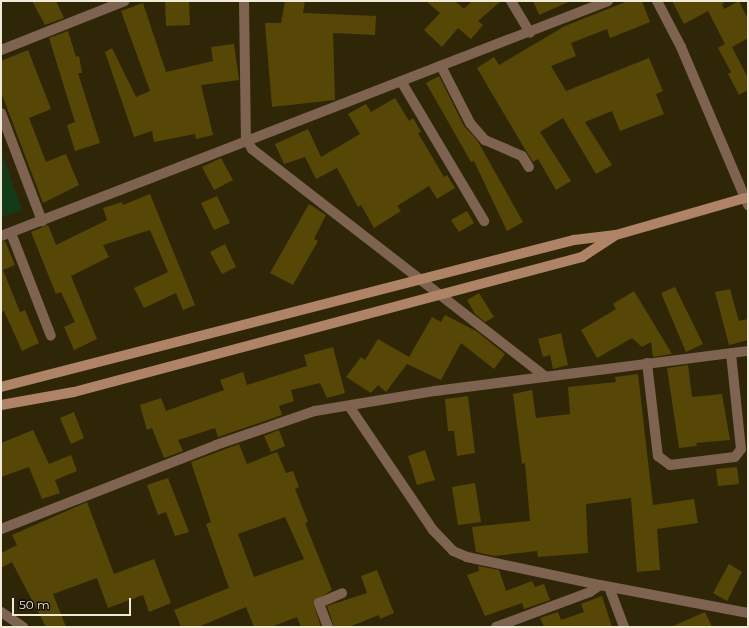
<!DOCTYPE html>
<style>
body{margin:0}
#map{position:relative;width:749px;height:628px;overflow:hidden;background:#2f2607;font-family:Montserrat,sans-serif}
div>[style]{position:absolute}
.green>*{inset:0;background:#143b17}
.building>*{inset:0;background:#574706}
.street>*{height:10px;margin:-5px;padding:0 5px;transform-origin:5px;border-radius:5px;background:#7d6350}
.secondary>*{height:10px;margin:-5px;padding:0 5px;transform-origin:5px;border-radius:5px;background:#af8466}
span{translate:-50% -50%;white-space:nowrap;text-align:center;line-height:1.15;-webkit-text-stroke:3px #130f04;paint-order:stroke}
.frame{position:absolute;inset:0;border:2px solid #f0ebd9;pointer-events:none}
.scale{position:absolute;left:12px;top:598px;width:119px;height:18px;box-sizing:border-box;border:2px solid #f0ebd9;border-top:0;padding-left:5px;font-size:12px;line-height:14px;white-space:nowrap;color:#f0ebd9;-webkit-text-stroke:3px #130f04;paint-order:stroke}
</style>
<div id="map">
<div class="green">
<i style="clip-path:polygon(1px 151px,22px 210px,1px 217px)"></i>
</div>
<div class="building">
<i style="clip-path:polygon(32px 1px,56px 1px,64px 18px,45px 25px)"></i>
<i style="clip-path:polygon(165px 1px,189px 1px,190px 25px,166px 26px)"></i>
<i style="clip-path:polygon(285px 1px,305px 1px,303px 13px,376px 16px,375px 35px,333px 33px,335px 100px,272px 107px,265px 23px,281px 23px)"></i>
<i style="clip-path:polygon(426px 1px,455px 1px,464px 9px,472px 1px,501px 1px,478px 21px,483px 25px,471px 39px,458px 28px,442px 47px,424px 30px,440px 13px)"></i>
<i style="clip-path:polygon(533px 1px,571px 1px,539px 15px)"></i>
<i style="clip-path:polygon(628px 1px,642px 1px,650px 22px,610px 38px,607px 29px,571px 43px,576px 56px,551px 66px,566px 91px,649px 58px,663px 91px,656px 94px,664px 114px,620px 131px,612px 111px,585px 122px,612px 165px,596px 174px,563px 118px,540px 132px,571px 181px,556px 190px,538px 159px,533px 162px,526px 151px,477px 68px,494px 57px,499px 65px,565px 26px)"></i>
<i style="clip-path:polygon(672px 1px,727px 1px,722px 4px,724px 9px,739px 1px,748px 19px,748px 38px,732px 47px,748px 78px,748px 90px,739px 95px,728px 74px,731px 72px,718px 48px,725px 44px,708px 11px,684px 24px)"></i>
<i style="clip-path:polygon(143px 3px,166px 72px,213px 61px,211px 47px,234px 44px,239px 80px,201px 85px,213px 135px,196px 139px,195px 134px,154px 142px,152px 131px,134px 137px,105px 52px,112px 48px,136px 97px,150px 91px,121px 11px)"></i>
<i style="clip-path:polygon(68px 31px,76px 57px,79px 56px,82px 73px,78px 73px,100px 143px,75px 151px,67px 125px,75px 122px,49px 38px)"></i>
<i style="clip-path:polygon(28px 50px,51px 109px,29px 118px,46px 162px,66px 154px,79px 185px,43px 203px,1px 92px,1px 61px)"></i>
<i style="clip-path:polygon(439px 76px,464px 126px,477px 140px,523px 222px,507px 231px,474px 161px,471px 162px,426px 83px)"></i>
<i style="clip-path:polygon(395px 98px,409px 121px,413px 118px,421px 132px,418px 133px,444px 177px,447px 175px,455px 188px,437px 199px,429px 186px,397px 206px,401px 211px,374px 228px,361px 205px,358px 207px,337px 168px,316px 179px,305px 157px,284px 164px,275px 144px,308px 129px,321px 157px,360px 134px,348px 114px,366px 104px,371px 112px)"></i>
<i style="clip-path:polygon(221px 158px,233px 180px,214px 190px,202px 167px)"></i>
<i style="clip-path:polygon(150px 194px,195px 305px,183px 310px,176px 293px,144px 308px,134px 288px,168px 272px,150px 230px,103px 245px,109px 257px,71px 276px,97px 339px,74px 350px,64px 327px,75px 322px,61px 292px,56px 294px,31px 232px,48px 225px,56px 245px,107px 220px,103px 208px,122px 202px,123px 205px)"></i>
<i style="clip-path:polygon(217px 196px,230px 223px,214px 230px,201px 203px)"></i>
<i style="clip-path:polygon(309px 204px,326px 215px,314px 239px,318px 241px,293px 285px,270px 273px)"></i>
<i style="clip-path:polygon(467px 211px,474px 223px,459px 232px,451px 220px)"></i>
<i style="clip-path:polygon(5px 241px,15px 265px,3px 270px,20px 312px,25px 310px,39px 343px,22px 351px,4px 311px,1px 312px,1px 242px)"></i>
<i style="clip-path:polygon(225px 244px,236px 267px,222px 274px,210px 252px)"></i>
<i style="clip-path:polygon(675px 287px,703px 344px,686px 352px,661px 293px)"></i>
<i style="clip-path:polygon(730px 289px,739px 321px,748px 319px,748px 340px,729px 345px,715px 292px)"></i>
<i style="clip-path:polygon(634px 291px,672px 354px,653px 357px,651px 342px,642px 347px,632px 338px,597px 358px,581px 330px,616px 309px,613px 304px)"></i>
<i style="clip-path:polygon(479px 293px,494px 317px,485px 322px,475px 314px,467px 300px)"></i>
<i style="clip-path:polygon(445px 315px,476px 331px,505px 354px,494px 369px,461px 343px,441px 380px,407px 364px,386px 392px,378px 385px,371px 393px,346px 377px,361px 357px,365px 360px,378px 339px,409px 357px,432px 317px,441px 322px)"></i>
<i style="clip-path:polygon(561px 333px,568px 365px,553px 369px,550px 355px,543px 357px,538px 339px)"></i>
<i style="clip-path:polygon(333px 347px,345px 393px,327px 398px,320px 383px,291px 390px,294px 401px,279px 406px,282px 415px,218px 437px,215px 428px,178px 440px,183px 451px,164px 458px,152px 428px,147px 430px,140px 405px,161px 398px,166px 411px,224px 390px,220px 380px,243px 372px,247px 385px,307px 366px,304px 355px)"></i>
<i style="clip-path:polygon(688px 365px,692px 397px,722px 394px,730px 440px,696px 443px,697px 446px,679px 448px,667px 368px)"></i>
<i style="clip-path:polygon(638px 374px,653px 505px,694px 499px,698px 523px,657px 529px,660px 570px,637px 572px,631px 498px,586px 504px,588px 553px,538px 557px,537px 551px,494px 556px,476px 552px,472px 527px,530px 521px,525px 463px,522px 464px,513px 394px,532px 390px,536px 418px,570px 414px,568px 387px,616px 382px,615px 377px)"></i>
<i style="clip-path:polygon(468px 396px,475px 453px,457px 456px,454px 431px,448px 431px,445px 399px)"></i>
<i style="clip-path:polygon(74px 412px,84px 438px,71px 444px,60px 418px)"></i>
<i style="clip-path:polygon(33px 430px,49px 464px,71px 455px,77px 471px,55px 480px,60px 493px,42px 499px,29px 467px,1px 477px,1px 443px)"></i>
<i style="clip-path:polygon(279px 430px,285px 446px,271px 452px,264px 436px)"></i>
<i style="clip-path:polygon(evenodd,239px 444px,247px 464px,277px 452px,286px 473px,293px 471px,299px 487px,295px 489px,308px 522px,305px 523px,332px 590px,313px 602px,321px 627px,301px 627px,297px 617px,271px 627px,254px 627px,246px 607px,198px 627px,181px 627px,174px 610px,229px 588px,206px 524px,211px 522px,191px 462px,239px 444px,285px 517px,304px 559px,254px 577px,238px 534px,285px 517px)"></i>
<i style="clip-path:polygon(425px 450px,435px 480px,417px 485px,408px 456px)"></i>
<i style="clip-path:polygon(737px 467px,739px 484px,718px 486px,716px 469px)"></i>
<i style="clip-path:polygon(168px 478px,189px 532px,175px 536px,166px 512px,158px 515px,147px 485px)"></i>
<i style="clip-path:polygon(475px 483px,481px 522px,458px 525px,452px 487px)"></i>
<i style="clip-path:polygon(87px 502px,114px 574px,154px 559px,171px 603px,149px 612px,143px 595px,108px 608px,97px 578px,53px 594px,66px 627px,46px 627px,12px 562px,1px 568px,1px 553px,17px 545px,12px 535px)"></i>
<i style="clip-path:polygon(729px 564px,742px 572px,727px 601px,713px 593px)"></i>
<i style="clip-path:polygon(478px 566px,499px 570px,506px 591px,532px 581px,535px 587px,544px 584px,550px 600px,524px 609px,522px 603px,485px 616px,467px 575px,479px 571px)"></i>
<i style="clip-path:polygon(377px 570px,394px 613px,380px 619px,379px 615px,349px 627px,334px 627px,327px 606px,367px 593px,361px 576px)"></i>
<i style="clip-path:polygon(602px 596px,612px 627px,544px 627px,540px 618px,558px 612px,561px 620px,584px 612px,581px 604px)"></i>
<i style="clip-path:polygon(705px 612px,712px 627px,671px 627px)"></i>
</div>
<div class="street">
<i style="left:244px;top:1px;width:138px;rotate:89.2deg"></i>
<i style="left:246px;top:139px;width:12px;rotate:59deg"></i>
<i style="left:252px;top:149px;width:372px;rotate:37.8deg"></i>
<i style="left:511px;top:1px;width:37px;rotate:59deg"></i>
<i style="left:657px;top:1px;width:52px;rotate:62.4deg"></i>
<i style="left:681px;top:47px;width:172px;rotate:67deg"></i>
<i style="left:1px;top:50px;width:133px;rotate:-21.6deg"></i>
<i style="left:441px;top:66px;width:64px;rotate:63deg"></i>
<i style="left:470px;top:123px;width:23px;rotate:49deg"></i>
<i style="left:485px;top:140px;width:40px;rotate:23.4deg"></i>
<i style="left:522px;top:156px;width:13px;rotate:58deg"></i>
<i style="left:401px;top:81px;width:163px;rotate:59.3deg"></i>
<i style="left:1px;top:113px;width:116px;rotate:69.2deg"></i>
<i style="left:11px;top:233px;width:110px;rotate:68.8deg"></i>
<i style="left:1px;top:236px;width:651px;rotate:-21.16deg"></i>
<i style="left:647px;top:363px;width:94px;rotate:83.3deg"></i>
<i style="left:658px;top:456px;width:15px;rotate:37deg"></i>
<i style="left:670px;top:465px;width:65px;rotate:-7deg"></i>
<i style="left:735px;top:457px;width:10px;rotate:-53deg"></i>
<i style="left:741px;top:449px;width:96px;rotate:-96deg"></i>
<i style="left:349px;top:406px;width:150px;rotate:55.9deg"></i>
<i style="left:433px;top:530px;width:29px;rotate:46deg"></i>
<i style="left:453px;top:551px;width:15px;rotate:23deg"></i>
<i style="left:467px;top:557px;width:136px;rotate:11.9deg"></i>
<i style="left:600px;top:585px;width:151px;rotate:10.7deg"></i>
<i style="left:1px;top:529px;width:231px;rotate:-21.3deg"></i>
<i style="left:216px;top:445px;width:105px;rotate:-19deg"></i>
<i style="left:315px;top:411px;width:122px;rotate:-9.5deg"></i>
<i style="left:435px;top:391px;width:316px;rotate:-7.3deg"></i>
<i style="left:609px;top:587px;width:43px;rotate:69.4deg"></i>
<i style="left:1px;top:612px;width:27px;rotate:34deg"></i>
<i style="left:328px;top:627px;width:26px;rotate:-111deg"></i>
<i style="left:319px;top:603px;width:25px;rotate:-23deg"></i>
<i style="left:496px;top:627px;width:100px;rotate:-20.4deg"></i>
<i style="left:590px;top:592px;width:12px;rotate:-35deg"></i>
</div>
<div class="secondary">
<i style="left:1px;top:387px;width:592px;rotate:-14.39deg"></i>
<i style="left:574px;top:240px;width:42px;rotate:-6.8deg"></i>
<i style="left:616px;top:235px;width:134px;rotate:-16deg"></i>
<i style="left:1px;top:405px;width:74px;rotate:-10.1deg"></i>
<i style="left:74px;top:392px;width:526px;rotate:-14.88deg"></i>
<i style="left:582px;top:257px;width:38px;rotate:-33deg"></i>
</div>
<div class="frame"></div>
<div class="scale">50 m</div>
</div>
